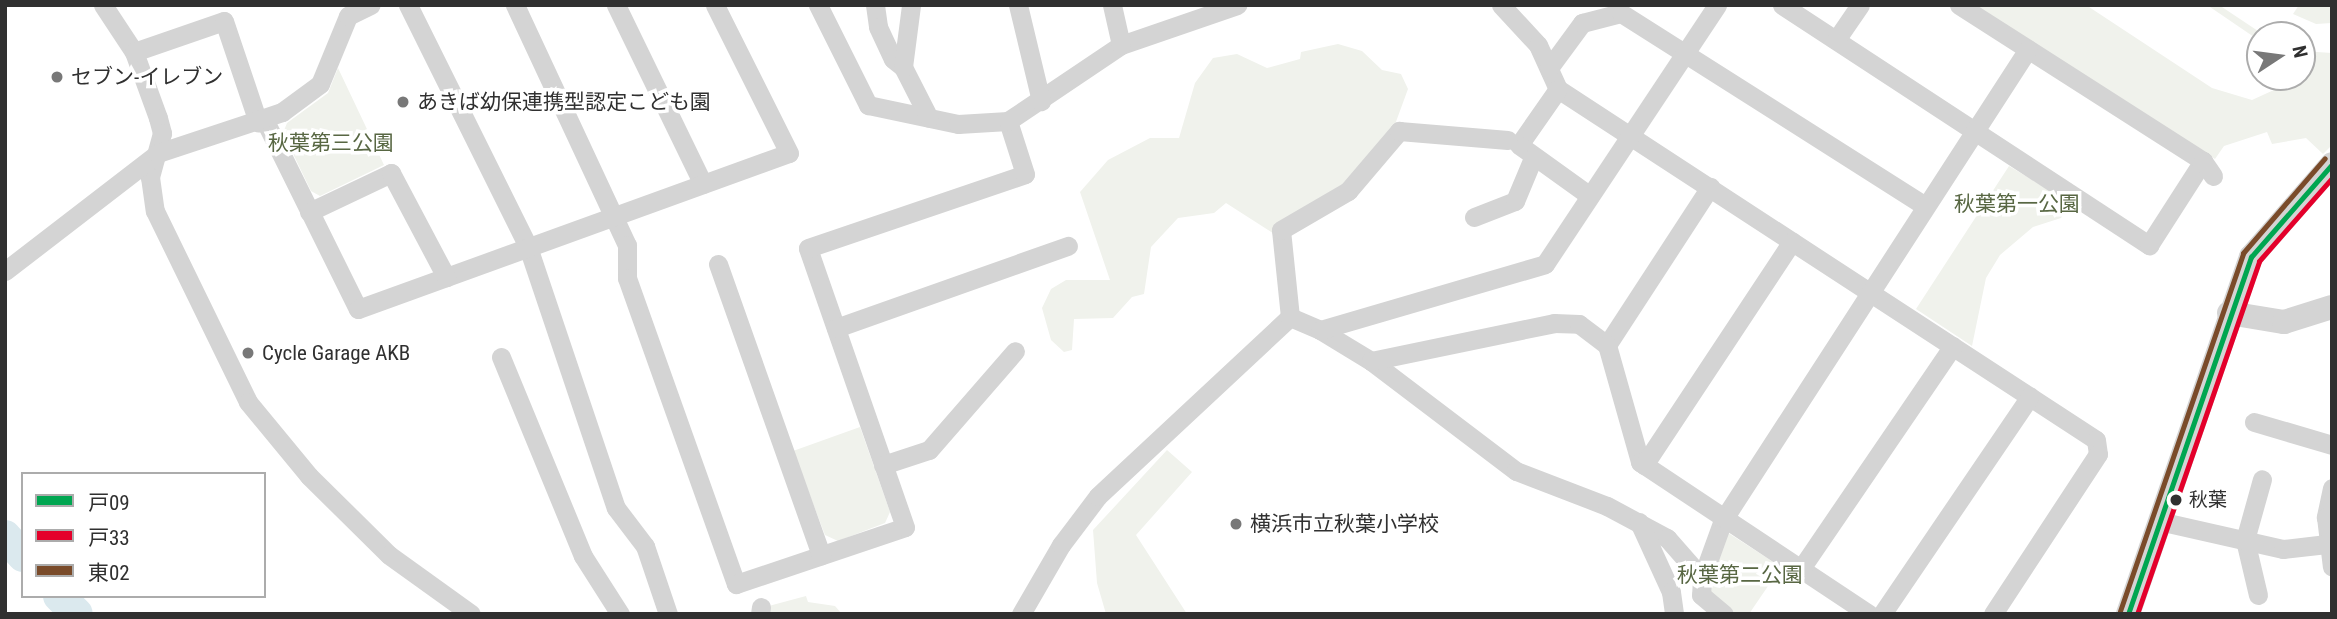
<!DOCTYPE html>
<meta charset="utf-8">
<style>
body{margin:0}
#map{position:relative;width:2337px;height:619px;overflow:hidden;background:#fff;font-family:"Roboto Condensed","Noto Sans JP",sans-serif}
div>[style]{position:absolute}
.green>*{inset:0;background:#f0f2ec}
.river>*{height:32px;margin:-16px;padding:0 16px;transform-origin:16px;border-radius:16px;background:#dbe9ee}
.minor>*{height:19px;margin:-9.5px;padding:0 9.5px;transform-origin:9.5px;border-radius:9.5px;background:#d4d4d4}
.tertiary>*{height:24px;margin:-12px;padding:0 12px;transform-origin:12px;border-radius:12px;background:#d4d4d4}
.bus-1>*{height:5px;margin:-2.5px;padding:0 2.5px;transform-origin:2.5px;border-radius:2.5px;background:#00a651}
.bus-2>*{height:5px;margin:-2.5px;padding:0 2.5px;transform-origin:2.5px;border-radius:2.5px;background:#e4002b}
.bus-3>*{height:5px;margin:-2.5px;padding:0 2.5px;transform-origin:2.5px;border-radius:2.5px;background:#7a4b2a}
.dots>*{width:19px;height:19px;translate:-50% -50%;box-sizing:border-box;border:4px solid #fff;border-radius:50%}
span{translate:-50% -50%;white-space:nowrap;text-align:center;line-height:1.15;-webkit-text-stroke:7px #fff;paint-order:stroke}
.bus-label{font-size:19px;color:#303030}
.left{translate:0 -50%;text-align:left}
.poi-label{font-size:21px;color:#303030}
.park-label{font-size:21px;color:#586743}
.frame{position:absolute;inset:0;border:7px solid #303030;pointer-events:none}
.legend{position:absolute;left:21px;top:472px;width:245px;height:126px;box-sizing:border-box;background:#fff;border:2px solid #acacac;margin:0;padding:9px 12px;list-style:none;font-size:21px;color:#303030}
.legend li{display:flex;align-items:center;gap:14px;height:35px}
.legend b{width:35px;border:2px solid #acacac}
.north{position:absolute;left:2246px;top:21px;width:70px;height:70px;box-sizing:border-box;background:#fff;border:2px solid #acacac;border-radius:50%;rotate:77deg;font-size:19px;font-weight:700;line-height:28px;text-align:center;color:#303030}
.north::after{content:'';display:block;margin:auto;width:24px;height:32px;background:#787878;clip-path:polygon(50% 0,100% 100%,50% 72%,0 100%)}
</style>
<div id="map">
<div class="green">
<i style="clip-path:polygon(1974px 5px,2086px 5px,2212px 88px,2252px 100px,2276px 89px,2273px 77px,2302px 77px,2302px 51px,2332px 53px,2332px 145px,2323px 154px,2306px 138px,2272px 144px,2267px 132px,2224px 146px,2215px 159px)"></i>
<i style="clip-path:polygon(2207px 5px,2219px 5px,2258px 31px,2254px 37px)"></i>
<i style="clip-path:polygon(2299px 5px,2332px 5px,2332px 23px,2316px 24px,2293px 14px)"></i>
<i style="clip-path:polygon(1338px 44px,1362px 51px,1382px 70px,1401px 74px,1408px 89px,1390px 138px,1346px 188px,1276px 235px,1226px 203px,1214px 213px,1178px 218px,1151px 247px,1144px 294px,1132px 297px,1113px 318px,1074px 319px,1072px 350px,1064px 352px,1051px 340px,1042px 308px,1051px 289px,1066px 280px,1110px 280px,1080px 192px,1108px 160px,1150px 138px,1179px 138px,1195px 83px,1213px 58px,1237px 54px,1267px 68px,1300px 59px,1301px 52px)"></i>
<i style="clip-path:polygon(338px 68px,384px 165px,320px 196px,311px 191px,283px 133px,287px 123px,328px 93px)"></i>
<i style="clip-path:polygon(2009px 166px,2071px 203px,2061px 218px,2033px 227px,2000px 255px,1986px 278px,1972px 346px,1916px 309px)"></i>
<i style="clip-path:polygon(860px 427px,890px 512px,885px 523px,838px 541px,825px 535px,793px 451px)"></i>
<i style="clip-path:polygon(1167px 450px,1192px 472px,1136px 535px,1187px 614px,1106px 614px,1097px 583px,1093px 530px)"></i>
<i style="clip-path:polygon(1722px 529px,1781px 567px,1749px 614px,1736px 614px,1707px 592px)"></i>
<i style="clip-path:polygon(806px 596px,808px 602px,835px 606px,842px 614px,764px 614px,765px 607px)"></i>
</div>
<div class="river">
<i style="left:5px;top:536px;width:27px;rotate:48deg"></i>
<i style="left:59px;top:596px;width:25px;rotate:45deg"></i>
</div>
<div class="minor">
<i style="left:103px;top:5px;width:56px;rotate:56.6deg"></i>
<i style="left:134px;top:52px;width:70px;rotate:70deg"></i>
<i style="left:158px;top:118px;width:16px;rotate:75deg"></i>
<i style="left:162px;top:133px;width:46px;rotate:105.3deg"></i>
<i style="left:150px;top:177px;width:34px;rotate:82deg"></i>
<i style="left:155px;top:211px;width:212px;rotate:64deg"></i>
<i style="left:248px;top:402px;width:96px;rotate:50.5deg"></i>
<i style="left:309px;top:476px;width:112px;rotate:44.6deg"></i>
<i style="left:389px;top:555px;width:101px;rotate:35.7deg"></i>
<i style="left:408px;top:5px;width:270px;rotate:63.6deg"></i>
<i style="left:528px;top:247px;width:275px;rotate:71.4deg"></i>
<i style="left:616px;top:508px;width:48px;rotate:52.7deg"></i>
<i style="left:645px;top:546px;width:72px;rotate:71.3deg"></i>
<i style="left:515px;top:5px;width:265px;rotate:65deg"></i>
<i style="left:627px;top:245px;width:33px;rotate:90deg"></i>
<i style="left:627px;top:278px;width:325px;rotate:70.4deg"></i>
<i style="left:736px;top:584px;width:178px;rotate:-18.6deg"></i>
<i style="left:905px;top:527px;width:295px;rotate:-109.2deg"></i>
<i style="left:808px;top:248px;width:229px;rotate:-18.8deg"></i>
<i style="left:1025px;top:174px;width:56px;rotate:-107.8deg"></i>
<i style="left:616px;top:5px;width:199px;rotate:64.1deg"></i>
<i style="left:818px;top:5px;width:112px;rotate:63.4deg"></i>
<i style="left:868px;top:105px;width:92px;rotate:11.9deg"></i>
<i style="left:958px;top:124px;width:50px;rotate:-3.4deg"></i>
<i style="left:1008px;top:121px;width:136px;rotate:-33.9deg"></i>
<i style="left:1121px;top:45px;width:123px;rotate:-19deg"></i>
<i style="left:875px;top:5px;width:22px;rotate:82deg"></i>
<i style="left:878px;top:27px;width:35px;rotate:65deg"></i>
<i style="left:893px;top:59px;width:13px;rotate:39deg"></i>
<i style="left:903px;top:67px;width:57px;rotate:63deg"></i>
<i style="left:1018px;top:5px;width:99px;rotate:76.5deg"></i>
<i style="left:1112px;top:5px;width:41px;rotate:77.3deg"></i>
<i style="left:1501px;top:5px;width:54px;rotate:47.2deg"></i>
<i style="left:1538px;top:45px;width:48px;rotate:65.6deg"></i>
<i style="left:1558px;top:89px;width:642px;rotate:33.12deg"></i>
<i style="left:2096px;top:440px;width:14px;rotate:82deg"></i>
<i style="left:2098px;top:454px;width:191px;rotate:123.3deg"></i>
<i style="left:1782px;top:5px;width:439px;rotate:33.2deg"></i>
<i style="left:2149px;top:245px;width:100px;rotate:-57.3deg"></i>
<i style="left:1959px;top:5px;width:290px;rotate:32.6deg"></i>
<i style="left:2203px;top:161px;width:18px;rotate:56deg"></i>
<i style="left:1836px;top:40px;width:42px;rotate:-55.6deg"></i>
<i style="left:134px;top:52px;width:95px;rotate:-19deg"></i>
<i style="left:224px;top:21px;width:107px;rotate:71.4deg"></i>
<i style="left:903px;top:67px;width:63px;rotate:-82.6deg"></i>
<i style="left:1549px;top:68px;width:56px;rotate:-53.7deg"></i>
<i style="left:1582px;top:23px;width:40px;rotate:-14.4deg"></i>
<i style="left:1621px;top:13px;width:359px;rotate:32.4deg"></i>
<i style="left:1558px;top:89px;width:68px;rotate:124.9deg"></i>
<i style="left:1519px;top:145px;width:87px;rotate:35.7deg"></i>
<i style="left:264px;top:119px;width:212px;rotate:63.7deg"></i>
<i style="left:358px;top:309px;width:458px;rotate:-19.9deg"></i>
<i style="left:789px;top:153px;width:165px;rotate:-116.6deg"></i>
<i style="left:309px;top:212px;width:91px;rotate:-25.4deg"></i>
<i style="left:391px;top:173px;width:118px;rotate:62.1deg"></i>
<i style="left:1474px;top:217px;width:44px;rotate:-21.3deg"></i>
<i style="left:1515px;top:201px;width:47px;rotate:-67.3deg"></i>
<i style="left:718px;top:264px;width:309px;rotate:70.5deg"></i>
<i style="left:5px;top:271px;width:193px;rotate:-37.6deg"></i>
<i style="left:158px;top:153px;width:131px;rotate:-18.3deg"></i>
<i style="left:282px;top:112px;width:47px;rotate:-36.4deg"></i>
<i style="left:320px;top:84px;width:74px;rotate:-67.6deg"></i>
<i style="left:348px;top:16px;width:25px;rotate:-26deg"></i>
<i style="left:1290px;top:317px;width:87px;rotate:-95.9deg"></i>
<i style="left:1281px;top:230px;width:78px;rotate:-30.2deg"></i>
<i style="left:1348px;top:191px;width:79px;rotate:-49.6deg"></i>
<i style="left:1399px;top:131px;width:109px;rotate:4.7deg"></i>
<i style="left:836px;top:328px;width:246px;rotate:-19.5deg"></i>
<i style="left:1320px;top:330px;width:60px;rotate:31.3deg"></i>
<i style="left:1371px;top:361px;width:182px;rotate:37.2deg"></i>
<i style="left:1516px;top:471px;width:97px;rotate:21deg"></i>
<i style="left:1607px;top:506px;width:68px;rotate:28.1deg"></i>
<i style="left:1667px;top:538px;width:53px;rotate:48.8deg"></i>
<i style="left:1702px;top:578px;width:62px;rotate:-70.1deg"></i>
<i style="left:1723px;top:520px;width:561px;rotate:-57.07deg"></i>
<i style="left:1607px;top:345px;width:189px;rotate:-56.9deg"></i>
<i style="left:501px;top:357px;width:215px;rotate:67.6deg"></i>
<i style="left:583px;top:556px;width:69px;rotate:57.5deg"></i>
<i style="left:1371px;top:361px;width:187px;rotate:-11.7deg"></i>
<i style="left:1554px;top:323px;width:25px;rotate:2deg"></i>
<i style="left:1579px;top:324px;width:35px;rotate:37deg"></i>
<i style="left:1607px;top:345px;width:122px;rotate:74.2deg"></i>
<i style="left:1640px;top:462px;width:275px;rotate:33.6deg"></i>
<i style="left:2254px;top:422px;width:81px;rotate:16.4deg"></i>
<i style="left:883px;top:465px;width:48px;rotate:-18.1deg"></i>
<i style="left:929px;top:450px;width:131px;rotate:-49deg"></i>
<i style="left:1644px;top:465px;width:268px;rotate:-56.5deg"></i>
<i style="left:2332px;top:488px;width:30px;rotate:102deg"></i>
<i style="left:2326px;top:517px;width:50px;rotate:83.2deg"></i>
<i style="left:2159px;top:521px;width:127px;rotate:12.7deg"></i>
<i style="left:2283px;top:549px;width:44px;rotate:-6.5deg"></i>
<i style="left:1639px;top:522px;width:77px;rotate:65.4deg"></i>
<i style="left:1671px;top:592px;width:22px;rotate:82deg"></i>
<i style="left:1800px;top:570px;width:271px;rotate:-55.7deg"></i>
<i style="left:1702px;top:578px;width:17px;rotate:93deg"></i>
<i style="left:1701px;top:595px;width:30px;rotate:40deg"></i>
<i style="left:2258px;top:595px;width:57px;rotate:-103.3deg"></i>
<i style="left:2245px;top:540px;width:63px;rotate:-74.4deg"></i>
<i style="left:760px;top:614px;width:7px;rotate:-82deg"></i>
<i style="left:1021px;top:614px;width:80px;rotate:-59.9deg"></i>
<i style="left:1061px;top:545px;width:61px;rotate:-52.9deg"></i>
<i style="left:1098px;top:496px;width:262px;rotate:-43deg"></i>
<i style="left:1290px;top:317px;width:33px;rotate:23deg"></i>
<i style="left:1320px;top:330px;width:234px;rotate:-16.3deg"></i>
<i style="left:1545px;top:264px;width:311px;rotate:-56.4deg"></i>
<i style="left:1882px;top:614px;width:263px;rotate:-55.8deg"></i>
</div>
<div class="tertiary">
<i style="left:2229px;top:313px;width:56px;rotate:9.3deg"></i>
<i style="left:2284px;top:322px;width:50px;rotate:-17.4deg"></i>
<i style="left:2128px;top:614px;width:378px;rotate:-71deg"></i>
<i style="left:2251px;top:257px;width:123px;rotate:-48.9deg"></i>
</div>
<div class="bus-1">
<i style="left:2128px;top:614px;width:378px;rotate:-71deg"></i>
<i style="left:2251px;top:257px;width:123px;rotate:-48.9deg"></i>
</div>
<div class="bus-2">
<i style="left:2137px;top:614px;width:373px;rotate:-70.9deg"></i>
<i style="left:2259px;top:261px;width:111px;rotate:-48.7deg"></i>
</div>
<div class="bus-3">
<i style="left:2120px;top:611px;width:379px;rotate:-71deg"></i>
<i style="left:2243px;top:253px;width:125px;rotate:-49.2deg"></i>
</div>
<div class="dots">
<i style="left:57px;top:77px;background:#787878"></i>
<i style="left:403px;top:102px;background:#787878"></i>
<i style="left:248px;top:353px;background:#787878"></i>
<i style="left:2176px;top:500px;background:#303030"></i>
<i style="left:1236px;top:524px;background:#787878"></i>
</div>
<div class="bus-label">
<span class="left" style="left:2189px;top:500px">秋葉</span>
</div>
<div class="poi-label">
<span class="left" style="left:71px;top:77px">セブン-イレブン</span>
<span class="left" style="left:417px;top:102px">あきば幼保連携型認定こども園</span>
<span class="left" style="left:262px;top:353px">Cycle Garage AKB</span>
<span class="left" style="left:1250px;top:524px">横浜市立秋葉小学校</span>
</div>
<div class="park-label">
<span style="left:331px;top:143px">秋葉第三公園</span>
<span style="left:2017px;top:204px">秋葉第一公園</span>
<span style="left:1740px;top:575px">秋葉第二公園</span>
</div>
<div class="frame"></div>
<ul class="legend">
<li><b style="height:9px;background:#00a651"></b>戸09</li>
<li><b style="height:9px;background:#e4002b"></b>戸33</li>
<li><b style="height:9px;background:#7a4b2a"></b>東02</li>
</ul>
<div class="north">N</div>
</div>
